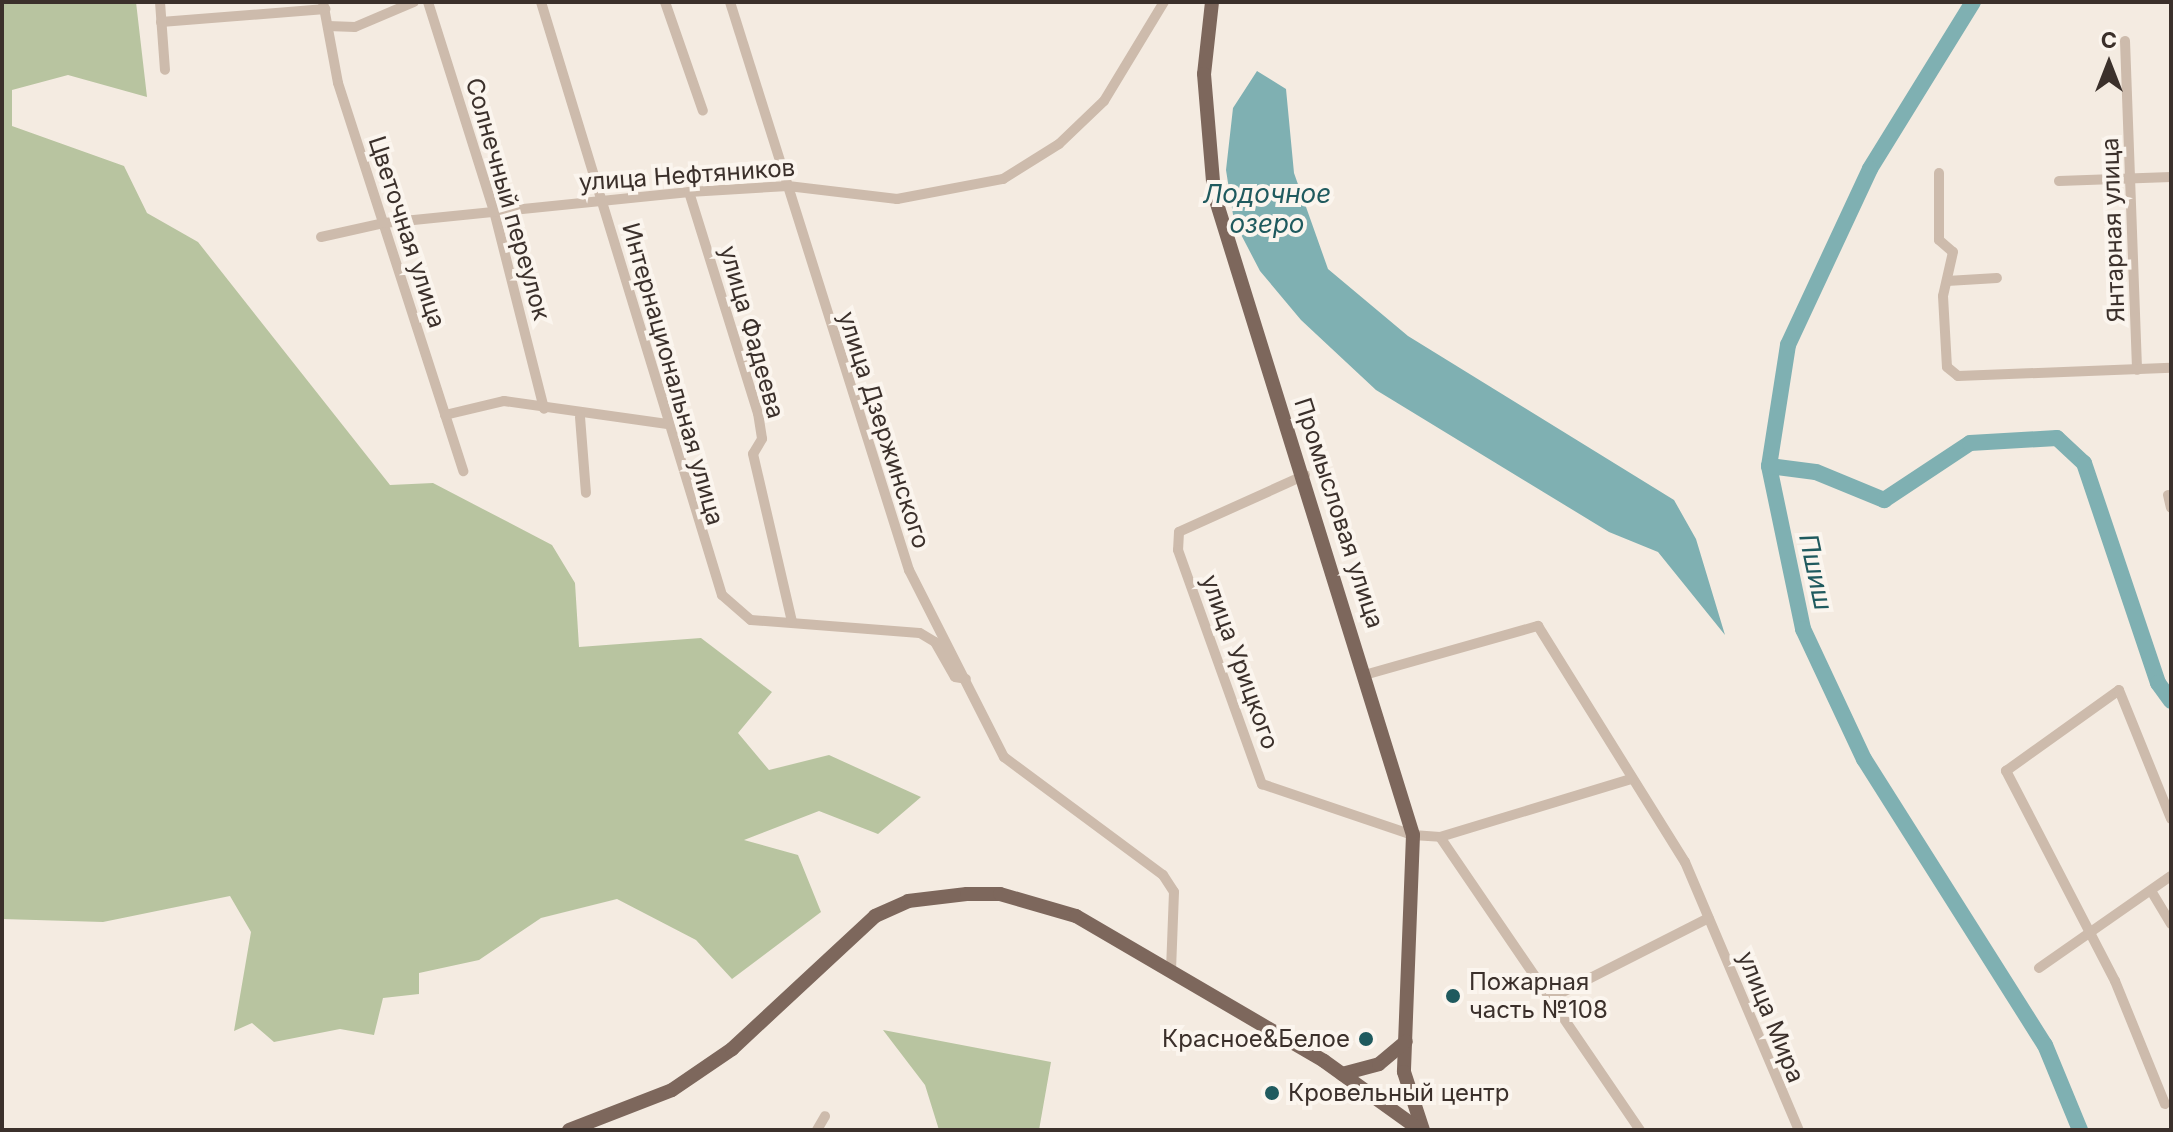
<!DOCTYPE html>
<meta charset="utf-8">
<style>
body{margin:0}
#map{position:relative;width:2173px;height:1132px;overflow:hidden;background:#f4ebe1;font-family:Inter,sans-serif}
div>[style]{position:absolute}
.green>*{inset:0;background:#b8c4a0}
.water>*{inset:0;background:#7fb0b2}
.river>*{height:16px;margin:-8px;padding:0 8px;transform-origin:8px;border-radius:8px;background:#7fb0b2}
.minor>*{height:10px;margin:-5px;padding:0 5px;transform-origin:5px;border-radius:5px;background:#cdbbac}
.major>*{height:14px;margin:-7px;padding:0 7px;transform-origin:7px;border-radius:7px;background:#7d675c}
.dots>*{width:22px;height:22px;translate:-50% -50%;box-sizing:border-box;border:4px solid #fbf5ee;border-radius:50%}
span{translate:-50% -50%;white-space:nowrap;text-align:center;line-height:1.15;-webkit-text-stroke:8px #fbf5ee;paint-order:stroke}
.street-label{font-size:24px;color:#3b302b}
.poi-label{font-size:24px;color:#3b302b}
.left{translate:0 -50%;text-align:left}
.right{translate:-100% -50%;text-align:right}
.water-label{font-size:26px;color:#1f5a5e;font-style:italic}
.frame{position:absolute;inset:0;border:4px solid #3b302b;pointer-events:none}
.north{position:absolute;left:2069px;top:24px;width:80px;height:80px;-webkit-text-stroke:6px #fbf5ee;paint-order:stroke;rotate:0deg;font-size:22px;font-weight:700;line-height:32px;text-align:center;color:#3b302b}
.north::after{content:'';display:block;margin:auto;width:28px;height:36px;background:#3b302b;clip-path:polygon(50% 0,100% 100%,50% 72%,0 100%)}
</style>
<div id="map">
<div class="green">
<i style="clip-path:polygon(2px 2px,136px 2px,147px 97px,68px 75px,12px 90px,12px 126px,124px 166px,147px 213px,198px 242px,390px 485px,433px 483px,552px 545px,575px 583px,579px 647px,701px 638px,772px 692px,738px 733px,769px 770px,829px 755px,921px 797px,878px 834px,819px 811px,744px 840px,798px 855px,821px 912px,732px 979px,696px 940px,617px 899px,541px 918px,479px 960px,419px 973px,419px 994px,383px 998px,374px 1035px,340px 1029px,274px 1042px,252px 1023px,234px 1031px,251px 932px,230px 896px,103px 922px,2px 919px)"></i>
<i style="clip-path:polygon(883px 1030px,1051px 1062px,1039px 1130px,939px 1130px,925px 1085px)"></i>
</div>
<div class="water">
<i style="clip-path:polygon(1257px 71px,1286px 89px,1294px 173px,1328px 269px,1408px 336px,1674px 500px,1696px 539px,1725px 635px,1658px 552px,1609px 532px,1376px 390px,1301px 320px,1260px 271px,1234px 221px,1226px 170px,1233px 108px)"></i>
</div>
<div class="river">
<i style="left:1973px;top:2px;width:196px;rotate:121.7deg"></i>
<i style="left:1870px;top:169px;width:194px;rotate:115deg"></i>
<i style="left:1788px;top:345px;width:122px;rotate:98.9deg"></i>
<i style="left:1769px;top:466px;width:167px;rotate:78.2deg"></i>
<i style="left:1803px;top:629px;width:144px;rotate:64.9deg"></i>
<i style="left:1864px;top:759px;width:338px;rotate:57.7deg"></i>
<i style="left:2045px;top:1045px;width:92px;rotate:67.6deg"></i>
<i style="left:1769px;top:466px;width:47px;rotate:7.3deg"></i>
<i style="left:1816px;top:472px;width:74px;rotate:22.4deg"></i>
<i style="left:1884px;top:500px;width:103px;rotate:-33.5deg"></i>
<i style="left:1970px;top:443px;width:87px;rotate:-3.3deg"></i>
<i style="left:2057px;top:438px;width:37px;rotate:43deg"></i>
<i style="left:2084px;top:463px;width:232px;rotate:71.4deg"></i>
<i style="left:2158px;top:683px;width:22px;rotate:54deg"></i>
</div>
<div class="minor">
<i style="left:160px;top:2px;width:68px;rotate:85.8deg"></i>
<i style="left:323px;top:2px;width:82px;rotate:79.5deg"></i>
<i style="left:338px;top:83px;width:408px;rotate:72.1deg"></i>
<i style="left:428px;top:2px;width:219px;rotate:72.5deg"></i>
<i style="left:494px;top:211px;width:204px;rotate:75.8deg"></i>
<i style="left:541px;top:2px;width:620px;rotate:73.03deg"></i>
<i style="left:722px;top:595px;width:38px;rotate:41deg"></i>
<i style="left:751px;top:620px;width:169px;rotate:4.4deg"></i>
<i style="left:920px;top:633px;width:17px;rotate:31deg"></i>
<i style="left:935px;top:642px;width:40px;rotate:60.3deg"></i>
<i style="left:955px;top:677px;width:11px;rotate:10deg"></i>
<i style="left:665px;top:2px;width:115px;rotate:70.8deg"></i>
<i style="left:730px;top:2px;width:596px;rotate:72.51deg"></i>
<i style="left:909px;top:570px;width:210px;rotate:63.1deg"></i>
<i style="left:1004px;top:757px;width:198px;rotate:36.6deg"></i>
<i style="left:1163px;top:875px;width:20px;rotate:57deg"></i>
<i style="left:1174px;top:892px;width:78px;rotate:92.2deg"></i>
<i style="left:161px;top:22px;width:165px;rotate:-4.5deg"></i>
<i style="left:328px;top:26px;width:27px;rotate:2deg"></i>
<i style="left:355px;top:27px;width:64px;rotate:-23deg"></i>
<i style="left:2125px;top:41px;width:329px;rotate:87.9deg"></i>
<i style="left:1939px;top:173px;width:67px;rotate:90deg"></i>
<i style="left:1939px;top:240px;width:18px;rotate:41deg"></i>
<i style="left:1953px;top:252px;width:45px;rotate:102.8deg"></i>
<i style="left:1943px;top:296px;width:71px;rotate:86.8deg"></i>
<i style="left:1947px;top:367px;width:14px;rotate:39deg"></i>
<i style="left:1958px;top:376px;width:213px;rotate:-2.2deg"></i>
<i style="left:2059px;top:181px;width:112px;rotate:-2deg"></i>
<i style="left:689px;top:192px;width:232px;rotate:72.7deg"></i>
<i style="left:758px;top:413px;width:26px;rotate:81deg"></i>
<i style="left:762px;top:439px;width:17px;rotate:121deg"></i>
<i style="left:753px;top:454px;width:172px;rotate:76.9deg"></i>
<i style="left:321px;top:237px;width:65px;rotate:-12.5deg"></i>
<i style="left:384px;top:223px;width:307px;rotate:-5.8deg"></i>
<i style="left:689px;top:192px;width:99px;rotate:-3.5deg"></i>
<i style="left:788px;top:186px;width:110px;rotate:6.8deg"></i>
<i style="left:897px;top:199px;width:108px;rotate:-10.7deg"></i>
<i style="left:1003px;top:179px;width:66px;rotate:-32deg"></i>
<i style="left:1059px;top:144px;width:62px;rotate:-43.7deg"></i>
<i style="left:1104px;top:101px;width:116px;rotate:-58.8deg"></i>
<i style="left:1947px;top:281px;width:50px;rotate:-3.4deg"></i>
<i style="left:445px;top:415px;width:61px;rotate:-13.3deg"></i>
<i style="left:504px;top:401px;width:165px;rotate:8deg"></i>
<i style="left:580px;top:417px;width:76px;rotate:85.5deg"></i>
<i style="left:1305px;top:475px;width:138px;rotate:155.7deg"></i>
<i style="left:1179px;top:532px;width:18px;rotate:93deg"></i>
<i style="left:1178px;top:550px;width:249px;rotate:70.3deg"></i>
<i style="left:1262px;top:784px;width:159px;rotate:18.7deg"></i>
<i style="left:1413px;top:835px;width:27px;rotate:4deg"></i>
<i style="left:1440px;top:837px;width:355px;rotate:55.7deg"></i>
<i style="left:2168px;top:495px;width:13px;rotate:77deg"></i>
<i style="left:1368px;top:674px;width:177px;rotate:-15.8deg"></i>
<i style="left:1538px;top:626px;width:278px;rotate:58.1deg"></i>
<i style="left:1685px;top:862px;width:291px;rotate:67deg"></i>
<i style="left:1440px;top:837px;width:200px;rotate:-16.9deg"></i>
<i style="left:2153px;top:894px;width:35px;rotate:59deg"></i>
<i style="left:2039px;top:968px;width:161px;rotate:-34.9deg"></i>
<i style="left:1549px;top:999px;width:179px;rotate:-26.9deg"></i>
<i style="left:2165px;top:1104px;width:133px;rotate:-112.1deg"></i>
<i style="left:2115px;top:981px;width:237px;rotate:-117.4deg"></i>
<i style="left:2006px;top:771px;width:139px;rotate:-35.6deg"></i>
<i style="left:2119px;top:690px;width:139px;rotate:68deg"></i>
<i style="left:817px;top:1130px;width:16px;rotate:-60deg"></i>
</div>
<div class="major">
<i style="left:1212px;top:2px;width:72px;rotate:96.3deg"></i>
<i style="left:1204px;top:74px;width:120px;rotate:85.2deg"></i>
<i style="left:1214px;top:194px;width:671px;rotate:72.75deg"></i>
<i style="left:1413px;top:835px;width:237px;rotate:92.2deg"></i>
<i style="left:1404px;top:1072px;width:61px;rotate:71.9deg"></i>
<i style="left:1342px;top:1074px;width:38px;rotate:-15deg"></i>
<i style="left:1379px;top:1064px;width:35px;rotate:-40deg"></i>
<i style="left:569px;top:1130px;width:110px;rotate:-21.2deg"></i>
<i style="left:672px;top:1090px;width:73px;rotate:-34.3deg"></i>
<i style="left:732px;top:1049px;width:195px;rotate:-42.9deg"></i>
<i style="left:875px;top:916px;width:36px;rotate:-24deg"></i>
<i style="left:908px;top:901px;width:59px;rotate:-6.8deg"></i>
<i style="left:967px;top:894px;width:33px"></i>
<i style="left:1000px;top:894px;width:79px;rotate:16.1deg"></i>
<i style="left:1076px;top:916px;width:287px;rotate:30.3deg"></i>
<i style="left:1324px;top:1061px;width:118px;rotate:35.7deg"></i>
</div>
<div class="dots">
<i style="left:1453px;top:996px;background:#1f5a5e"></i>
<i style="left:1366px;top:1039px;background:#1f5a5e"></i>
<i style="left:1272px;top:1093px;background:#1f5a5e"></i>
</div>
<div class="street-label">
<span style="left:687px;top:175px;rotate:-4deg">улица Нефтяников</span>
<span style="left:508px;top:199px;rotate:74deg">Солнечный переулок</span>
<span style="left:2113px;top:230px;rotate:-92deg">Янтарная улица</span>
<span style="left:407px;top:232px;rotate:72deg">Цветочная улица</span>
<span style="left:752px;top:332px;rotate:74deg">улица Фадеева</span>
<span style="left:673px;top:374px;rotate:74deg">Интернациональная улица</span>
<span style="left:884px;top:430px;rotate:72deg">улица Дзержинского</span>
<span style="left:1339px;top:513px;rotate:72deg">Промысловая улица</span>
<span style="left:1240px;top:662px;rotate:70deg">улица Урицкого</span>
<span style="left:1771px;top:1017px;rotate:68deg">улица Мира</span>
</div>
<div class="poi-label">
<span class="left" style="left:1469px;top:996px">Пожарная<br>часть №108</span>
<span class="right" style="left:1350px;top:1039px">Красное&amp;Белое</span>
<span class="left" style="left:1288px;top:1093px">Кровельный центр</span>
</div>
<div class="water-label">
<span style="left:1267px;top:209px">Лодочное<br>озеро</span>
<span style="left:1816px;top:572px;rotate:78deg">Пшиш</span>
</div>
<div class="frame"></div>
<div class="north">С</div>
</div>
